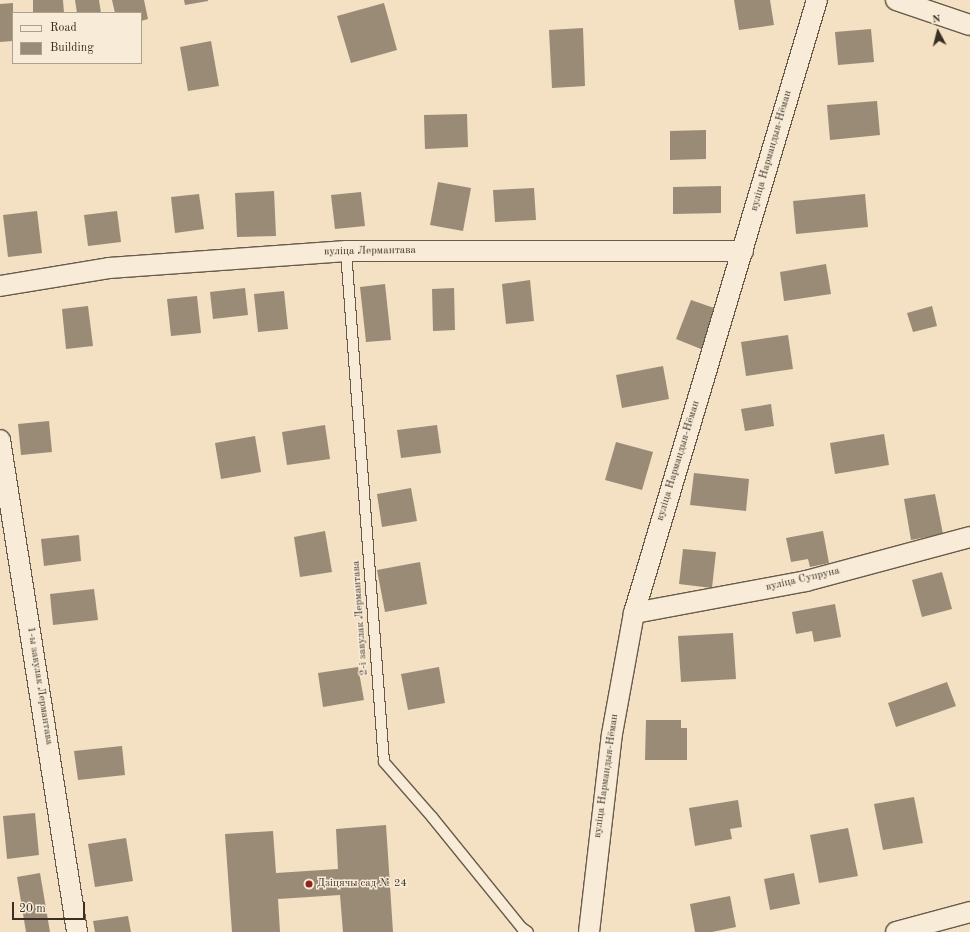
<!DOCTYPE html>
<meta charset="utf-8">
<style>
body{margin:0}
#map{position:relative;width:970px;height:932px;overflow:hidden;background:#f4e0c2;font-family:"Old Standard TT",serif}
div>[style]{position:absolute}
.building>*{inset:0;background:#9a8b76}
.roads{filter:drop-shadow(1px 0 #685b4b) drop-shadow(-1px 0 #685b4b) drop-shadow(0 1px #685b4b) drop-shadow(0 -1px #685b4b)}
.lane>*{height:10px;margin:-5px;padding:0 5px;transform-origin:5px;border-radius:5px;background:#f8ebd7}
.street>*{height:20px;margin:-10px;padding:0 10px;transform-origin:10px;border-radius:10px;background:#f8ebd7}
.dots>*{width:11px;height:11px;translate:-50% -50%;box-sizing:border-box;border:2px solid #f8ebd7;border-radius:50%}
span{translate:-50% -50%;white-space:nowrap;text-align:center;line-height:1.15;-webkit-text-stroke:3px #f8ebd7;paint-order:stroke}
.street-label{font-size:11px;color:#392f23}
.poi-label{font-size:11px;color:#392f23}
.left{translate:0 -50%;text-align:left}
.legend{position:absolute;left:12px;top:12px;width:130px;height:52px;box-sizing:border-box;background:#f8ebd7;border:1px solid #aca08f;margin:0;padding:5px 7px;list-style:none;font-size:12px;color:#392f23}
.legend li{display:flex;align-items:center;gap:8px;height:20px}
.legend b{width:20px;border:1px solid #aca08f}
.north{position:absolute;left:918px;top:12px;width:40px;height:40px;-webkit-text-stroke:3px #f8ebd7;paint-order:stroke;rotate:353deg;font-size:11px;font-weight:700;line-height:16px;text-align:center;color:#392f23}
.north::after{content:'';display:block;margin:auto;width:14px;height:18px;background:#392f23;clip-path:polygon(50% 0,100% 100%,50% 72%,0 100%)}
.scale{position:absolute;left:12px;top:902px;width:73px;height:18px;box-sizing:border-box;border:2px solid #392f23;border-top:0;padding-left:5px;font-size:12px;line-height:14px;white-space:nowrap;color:#392f23;-webkit-text-stroke:3px #f8ebd7;paint-order:stroke}
</style>
<div id="map">
<div class="building">
<i style="clip-path:polygon(33px 0,63px 0,64px 13px,33px 13px)"></i>
<i style="clip-path:polygon(75px 0,99px 0,101px 13px,77px 13px)"></i>
<i style="clip-path:polygon(112px 0,144px 0,148px 19px,141px 21px,141px 13px,115px 13px)"></i>
<i style="clip-path:polygon(184px 0,208px 0,208px 1px,185px 5px)"></i>
<i style="clip-path:polygon(734px 0,770px 0,774px 25px,739px 30px)"></i>
<i style="clip-path:polygon(13px 3px,13px 41px,0 42px,0 4px)"></i>
<i style="clip-path:polygon(384px 3px,397px 50px,351px 63px,337px 16px)"></i>
<i style="clip-path:polygon(583px 28px,585px 86px,552px 88px,549px 30px)"></i>
<i style="clip-path:polygon(871px 29px,874px 62px,838px 65px,835px 32px)"></i>
<i style="clip-path:polygon(211px 41px,219px 86px,188px 91px,180px 47px)"></i>
<i style="clip-path:polygon(877px 101px,880px 135px,830px 140px,827px 105px)"></i>
<i style="clip-path:polygon(467px 114px,468px 147px,425px 149px,424px 115px)"></i>
<i style="clip-path:polygon(706px 130px,706px 159px,670px 160px,670px 131px)"></i>
<i style="clip-path:polygon(438px 182px,471px 188px,463px 231px,430px 225px)"></i>
<i style="clip-path:polygon(721px 186px,721px 213px,673px 214px,673px 187px)"></i>
<i style="clip-path:polygon(534px 188px,536px 220px,495px 222px,493px 190px)"></i>
<i style="clip-path:polygon(274px 191px,276px 236px,237px 237px,235px 193px)"></i>
<i style="clip-path:polygon(361px 192px,365px 226px,335px 229px,331px 195px)"></i>
<i style="clip-path:polygon(199px 194px,204px 229px,175px 233px,171px 197px)"></i>
<i style="clip-path:polygon(865px 194px,868px 227px,796px 234px,793px 201px)"></i>
<i style="clip-path:polygon(37px 211px,42px 253px,8px 257px,3px 215px)"></i>
<i style="clip-path:polygon(117px 211px,121px 242px,88px 246px,84px 215px)"></i>
<i style="clip-path:polygon(826px 264px,831px 294px,784px 301px,780px 272px)"></i>
<i style="clip-path:polygon(530px 280px,534px 321px,506px 324px,502px 284px)"></i>
<i style="clip-path:polygon(385px 284px,391px 340px,366px 342px,360px 287px)"></i>
<i style="clip-path:polygon(245px 288px,248px 315px,213px 319px,210px 292px)"></i>
<i style="clip-path:polygon(454px 288px,455px 330px,433px 331px,432px 289px)"></i>
<i style="clip-path:polygon(284px 291px,288px 329px,258px 332px,254px 294px)"></i>
<i style="clip-path:polygon(197px 296px,201px 333px,171px 336px,167px 299px)"></i>
<i style="clip-path:polygon(691px 300px,717px 309px,701px 349px,676px 339px)"></i>
<i style="clip-path:polygon(88px 306px,93px 346px,66px 349px,62px 309px)"></i>
<i style="clip-path:polygon(932px 306px,937px 326px,913px 332px,907px 313px)"></i>
<i style="clip-path:polygon(788px 335px,793px 369px,746px 376px,741px 342px)"></i>
<i style="clip-path:polygon(663px 366px,669px 399px,622px 408px,616px 375px)"></i>
<i style="clip-path:polygon(771px 404px,774px 426px,745px 431px,741px 409px)"></i>
<i style="clip-path:polygon(49px 421px,52px 452px,21px 455px,18px 424px)"></i>
<i style="clip-path:polygon(325px 425px,330px 459px,287px 465px,282px 432px)"></i>
<i style="clip-path:polygon(437px 425px,441px 453px,401px 458px,397px 430px)"></i>
<i style="clip-path:polygon(884px 434px,889px 465px,835px 474px,830px 443px)"></i>
<i style="clip-path:polygon(255px 436px,261px 472px,221px 479px,215px 443px)"></i>
<i style="clip-path:polygon(616px 442px,653px 452px,642px 490px,605px 480px)"></i>
<i style="clip-path:polygon(694px 473px,749px 479px,746px 511px,690px 505px)"></i>
<i style="clip-path:polygon(411px 488px,417px 521px,382px 527px,377px 494px)"></i>
<i style="clip-path:polygon(935px 494px,943px 534px,911px 540px,904px 499px)"></i>
<i style="clip-path:polygon(325px 531px,332px 572px,300px 577px,294px 537px)"></i>
<i style="clip-path:polygon(823px 531px,829px 563px,810px 567px,808px 559px,791px 562px,786px 538px)"></i>
<i style="clip-path:polygon(79px 535px,81px 561px,44px 566px,41px 539px)"></i>
<i style="clip-path:polygon(683px 549px,716px 552px,712px 588px,679px 584px)"></i>
<i style="clip-path:polygon(420px 562px,427px 604px,385px 612px,377px 570px)"></i>
<i style="clip-path:polygon(942px 572px,952px 609px,922px 617px,912px 580px)"></i>
<i style="clip-path:polygon(94px 589px,98px 620px,53px 625px,50px 594px)"></i>
<i style="clip-path:polygon(835px 604px,841px 637px,814px 642px,812px 631px,796px 634px,792px 612px)"></i>
<i style="clip-path:polygon(733px 633px,736px 679px,681px 682px,678px 636px)"></i>
<i style="clip-path:polygon(358px 667px,364px 700px,323px 707px,318px 673px)"></i>
<i style="clip-path:polygon(439px 667px,445px 703px,408px 710px,401px 674px)"></i>
<i style="clip-path:polygon(947px 682px,956px 706px,896px 727px,888px 703px)"></i>
<i style="clip-path:polygon(646px 720px,681px 720px,681px 728px,687px 728px,687px 760px,645px 760px)"></i>
<i style="clip-path:polygon(122px 746px,125px 775px,78px 780px,74px 751px)"></i>
<i style="clip-path:polygon(914px 797px,923px 843px,883px 850px,874px 804px)"></i>
<i style="clip-path:polygon(738px 800px,742px 827px,730px 829px,732px 839px,695px 846px,689px 808px)"></i>
<i style="clip-path:polygon(35px 813px,39px 855px,7px 859px,3px 816px)"></i>
<i style="clip-path:polygon(386px 825px,393px 932px,343px 932px,340px 895px,278px 899px,280px 932px,232px 932px,225px 834px,273px 831px,276px 873px,338px 869px,336px 829px)"></i>
<i style="clip-path:polygon(848px 828px,858px 876px,819px 883px,810px 835px)"></i>
<i style="clip-path:polygon(126px 838px,133px 881px,95px 887px,88px 844px)"></i>
<i style="clip-path:polygon(40px 873px,50px 932px,26px 932px,17px 877px)"></i>
<i style="clip-path:polygon(794px 873px,800px 904px,770px 910px,764px 879px)"></i>
<i style="clip-path:polygon(730px 896px,736px 927px,712px 932px,695px 932px,690px 904px)"></i>
<i style="clip-path:polygon(128px 916px,131px 932px,95px 932px,93px 921px)"></i>
</div>
<div class="roads">
<div class="lane">
<i style="left:346px;top:251px;width:512px;rotate:85.75deg"></i>
<i style="left:384px;top:762px;width:73px;rotate:48.9deg"></i>
<i style="left:432px;top:817px;width:143px;rotate:51deg"></i>
<i style="left:522px;top:928px;width:7px;rotate:34deg"></i>
</div>
<div class="street">
<i style="left:896px;top:0;width:78px;rotate:18.7deg"></i>
<i style="left:0;top:286px;width:110px;rotate:-9.4deg"></i>
<i style="left:109px;top:268px;width:238px;rotate:-4.1deg"></i>
<i style="left:346px;top:251px;width:397px"></i>
<i style="left:0;top:440px;width:498px;rotate:81.1deg"></i>
<i style="left:634px;top:613px;width:175px;rotate:-10.5deg"></i>
<i style="left:806px;top:581px;width:170px;rotate:-15deg"></i>
<i style="left:589px;top:932px;width:199px;rotate:-83.4deg"></i>
<i style="left:612px;top:734px;width:123px;rotate:-79.7deg"></i>
<i style="left:634px;top:613px;width:640px;rotate:-73.38deg"></i>
<i style="left:896px;top:932px;width:77px;rotate:-15.1deg"></i>
</div>
</div>
<div class="dots">
<i style="left:309px;top:884px;background:#8f2418"></i>
</div>
<div class="street-label">
<span style="left:772px;top:151px;rotate:-74deg">вуліца Нармандыя-Нёман</span>
<span style="left:370px;top:252px;rotate:-1deg">вуліца Лермантава</span>
<span style="left:679px;top:461px;rotate:-73deg">вуліца Нармандыя-Нёман</span>
<span style="left:803px;top:580px;rotate:-13deg">вуліца Супруна</span>
<span style="left:361px;top:618px;rotate:-94deg">2-і завулак Лермантава</span>
<span style="left:39px;top:686px;rotate:81deg">1-ы завулак Лермантава</span>
<span style="left:607px;top:776px;rotate:-82deg">вуліца Нармандыя-Нёман</span>
</div>
<div class="poi-label">
<span class="left" style="left:317px;top:884px">Дзіцячы сад № 24</span>
</div>
<ul class="legend">
<li><b style="height:5px;background:#f8ebd7"></b>Road</li>
<li><b style="height:11px;background:#9a8b76"></b>Building</li>
</ul>
<div class="north">N</div>
<div class="scale">20 m</div>
</div>
